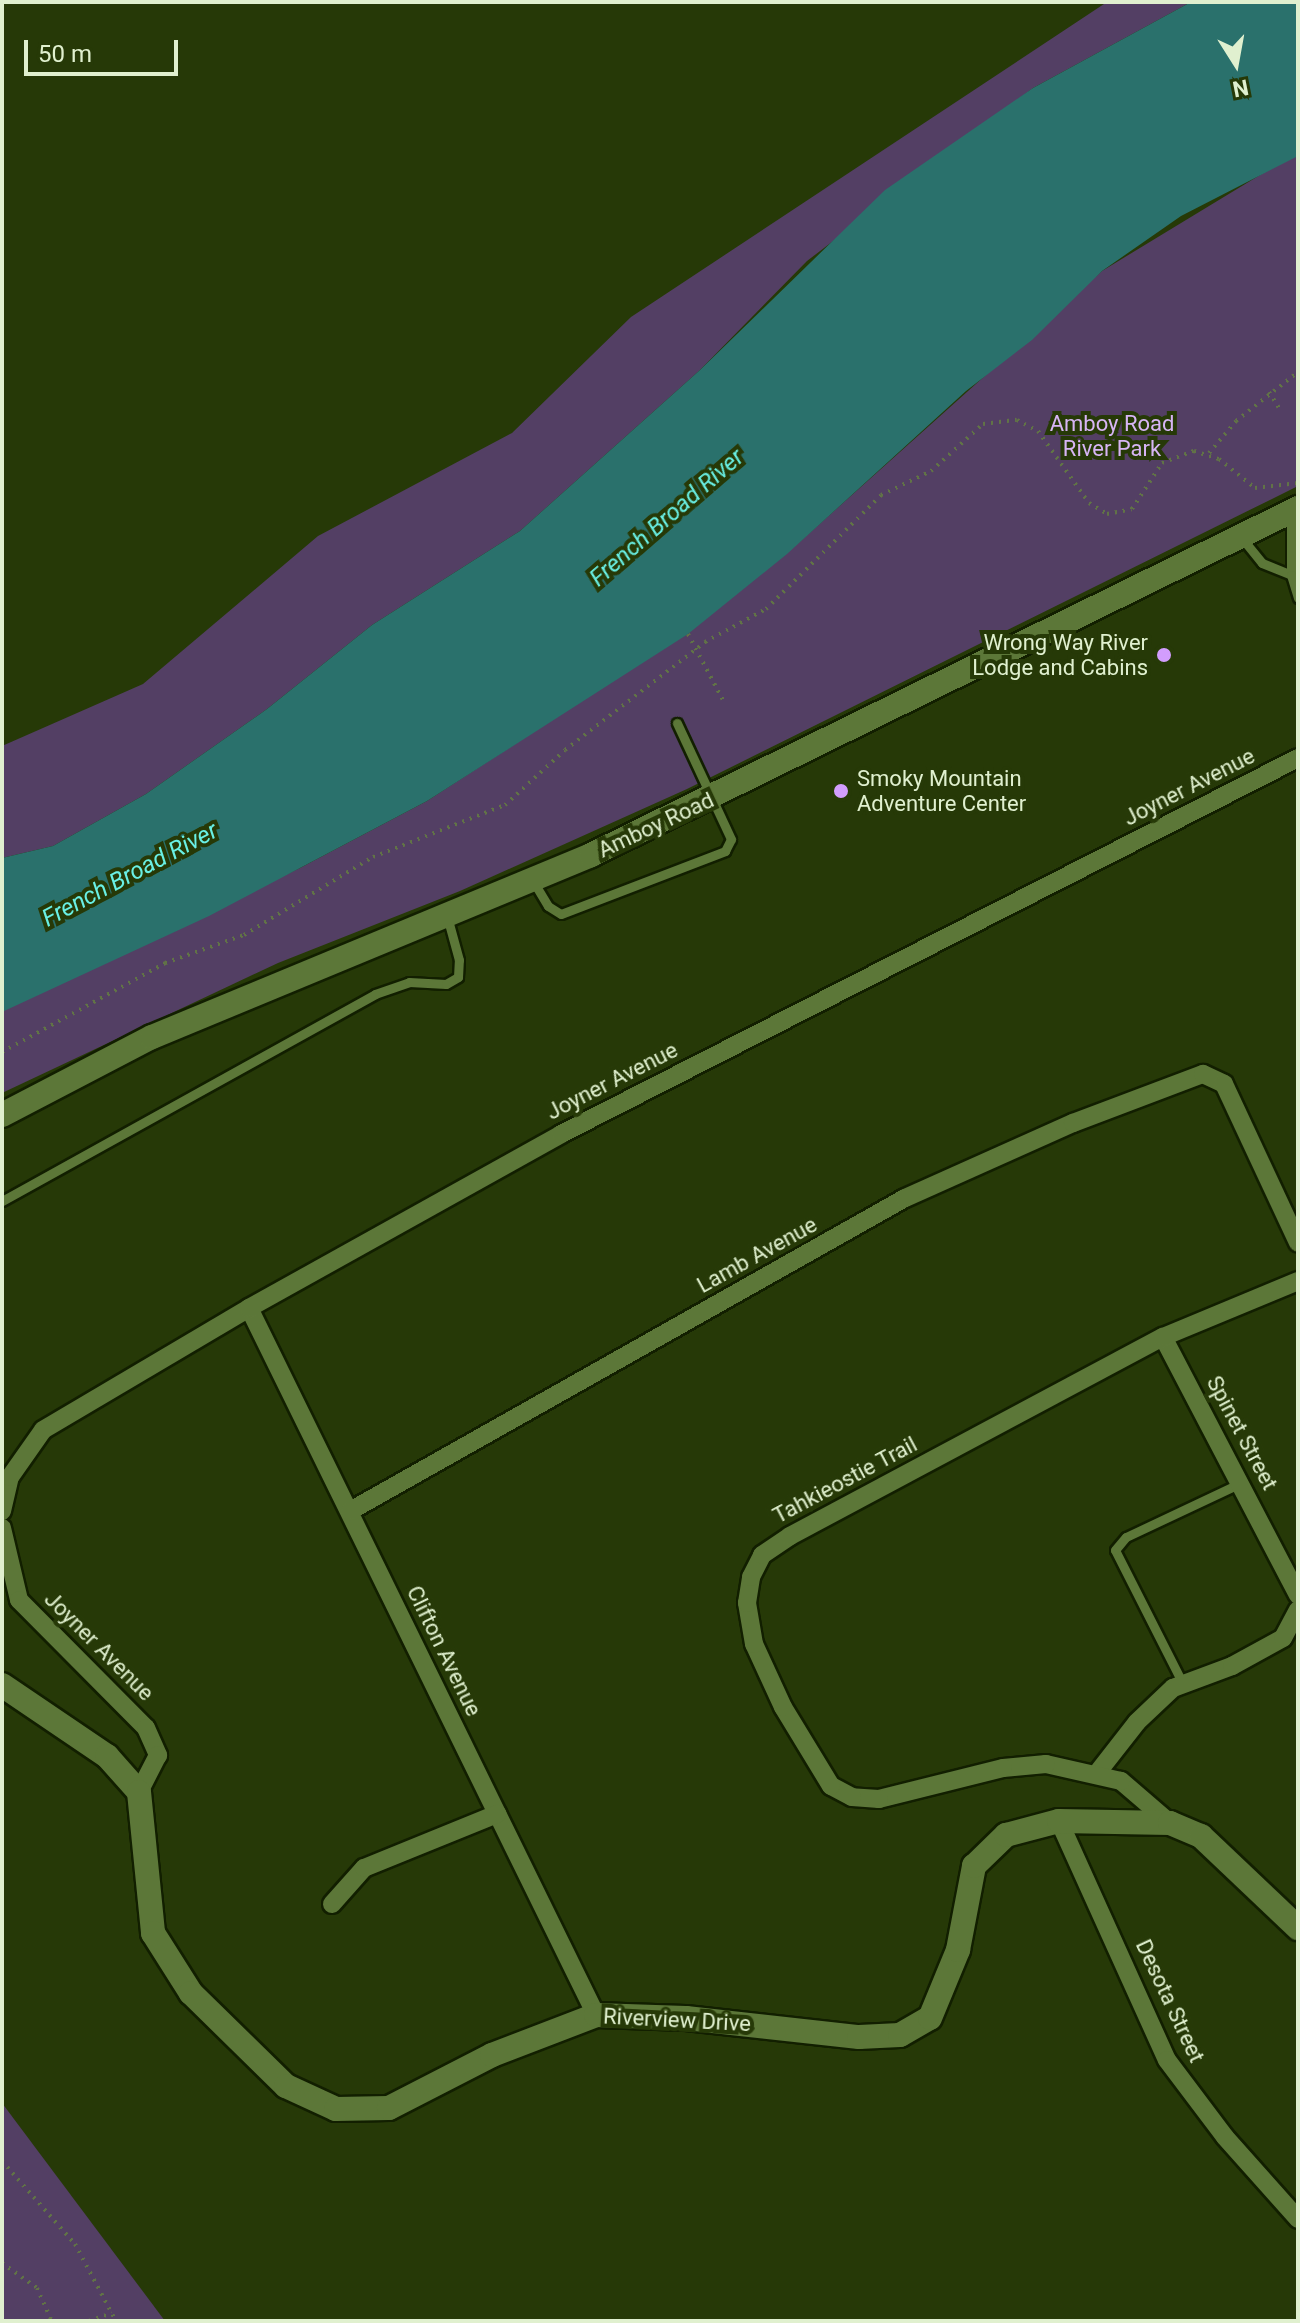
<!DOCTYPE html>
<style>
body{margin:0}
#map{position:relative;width:1300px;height:2323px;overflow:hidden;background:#263907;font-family:Roboto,sans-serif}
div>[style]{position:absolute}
.green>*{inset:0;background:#533f64}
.water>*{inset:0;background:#2a716c}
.path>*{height:4px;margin-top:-2px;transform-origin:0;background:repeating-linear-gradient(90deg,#617346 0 2px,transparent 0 8px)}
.roads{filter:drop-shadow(2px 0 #121f00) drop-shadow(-2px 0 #121f00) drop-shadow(0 2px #121f00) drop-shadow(0 -2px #121f00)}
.lane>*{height:9px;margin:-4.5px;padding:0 4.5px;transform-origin:4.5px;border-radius:4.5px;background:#5c7738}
.street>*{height:18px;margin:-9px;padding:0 9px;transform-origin:9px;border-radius:9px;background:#5c7738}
.secondary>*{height:24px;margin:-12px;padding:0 12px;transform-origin:12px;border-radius:12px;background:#5c7738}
.dots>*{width:22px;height:22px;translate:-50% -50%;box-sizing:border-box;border:4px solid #263907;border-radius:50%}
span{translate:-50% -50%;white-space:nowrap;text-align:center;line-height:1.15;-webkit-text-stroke:8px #263907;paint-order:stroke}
.park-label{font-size:22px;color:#d7b5f5}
.poi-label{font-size:22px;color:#e0f0cf}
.right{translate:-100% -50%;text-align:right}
.left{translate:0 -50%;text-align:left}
.street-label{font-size:22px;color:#e0f0cf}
.water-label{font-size:24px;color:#69f0e5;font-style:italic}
.frame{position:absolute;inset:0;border:4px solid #e0f0cf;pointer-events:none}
.north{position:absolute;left:1196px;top:24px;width:80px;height:80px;-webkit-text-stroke:6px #263907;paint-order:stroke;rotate:169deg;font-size:22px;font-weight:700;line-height:32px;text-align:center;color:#e0f0cf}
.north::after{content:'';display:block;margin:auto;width:28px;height:36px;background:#e0f0cf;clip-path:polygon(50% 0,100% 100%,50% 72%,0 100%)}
.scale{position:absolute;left:24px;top:40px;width:154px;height:36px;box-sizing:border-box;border:4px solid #e0f0cf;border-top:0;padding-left:10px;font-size:24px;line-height:28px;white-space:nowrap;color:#e0f0cf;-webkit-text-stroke:6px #263907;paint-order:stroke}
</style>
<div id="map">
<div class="green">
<i style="clip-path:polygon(1107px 2px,1191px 2px,1033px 88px,807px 261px,700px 370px,520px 531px,372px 625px,267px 709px,146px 794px,53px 846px,2px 858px,2px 746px,143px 684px,318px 536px,512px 433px,631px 317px)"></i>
<i style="clip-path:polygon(1298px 152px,1298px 486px,687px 789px,460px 891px,278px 963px,2px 1093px,2px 1011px,300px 868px,427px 801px,521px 740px,795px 546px,1102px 271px)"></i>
<i style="clip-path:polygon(2px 2103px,165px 2321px,2px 2321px)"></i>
</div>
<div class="water">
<i style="clip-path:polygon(1191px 2px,1298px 2px,1298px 156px,1181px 216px,1102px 271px,1032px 340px,966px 391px,787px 554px,688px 634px,427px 801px,209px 916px,2px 1012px,2px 858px,53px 846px,146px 794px,267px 709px,372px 625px,520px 531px,700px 370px,885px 190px,1033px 88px)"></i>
</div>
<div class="path">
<i style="left:1269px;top:392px;width:19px;rotate:58deg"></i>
<i style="left:1209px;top:453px;width:42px;rotate:-49.8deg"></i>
<i style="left:1236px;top:421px;width:79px;rotate:-38.3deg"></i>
<i style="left:688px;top:634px;width:75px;rotate:62.1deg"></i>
<i style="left:2px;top:1052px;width:186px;rotate:-28.6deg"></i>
<i style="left:165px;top:963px;width:84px;rotate:-19.5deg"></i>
<i style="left:244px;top:935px;width:151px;rotate:-31.2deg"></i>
<i style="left:373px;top:857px;width:142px;rotate:-21.5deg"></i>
<i style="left:505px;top:805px;width:81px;rotate:-42.5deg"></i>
<i style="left:565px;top:750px;width:177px;rotate:-37.6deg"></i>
<i style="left:705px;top:642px;width:69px;rotate:-28.4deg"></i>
<i style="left:766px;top:609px;width:162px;rotate:-44.7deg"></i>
<i style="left:881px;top:495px;width:55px;rotate:-25.6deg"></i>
<i style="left:931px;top:471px;width:70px;rotate:-42.1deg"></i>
<i style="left:983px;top:424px;width:34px;rotate:-7deg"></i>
<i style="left:1017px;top:420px;width:24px;rotate:28deg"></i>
<i style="left:1038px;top:431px;width:88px;rotate:54.7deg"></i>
<i style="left:1089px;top:503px;width:21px;rotate:31deg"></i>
<i style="left:1107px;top:514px;width:25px;rotate:-11deg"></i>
<i style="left:1132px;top:509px;width:55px;rotate:-56.9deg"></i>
<i style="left:1162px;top:463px;width:34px;rotate:-21deg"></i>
<i style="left:1194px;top:451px;width:26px;rotate:18deg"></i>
<i style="left:1219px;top:459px;width:46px;rotate:38.9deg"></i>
<i style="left:1255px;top:488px;width:43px;rotate:-6.6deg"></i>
<i style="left:2px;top:2161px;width:111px;rotate:48.7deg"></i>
<i style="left:75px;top:2244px;width:87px;rotate:62deg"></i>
<i style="left:2px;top:2263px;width:43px;rotate:35.5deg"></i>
<i style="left:37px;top:2288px;width:36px;rotate:66deg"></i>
<i style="left:89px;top:2321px;width:24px;rotate:-19deg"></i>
</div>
<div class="roads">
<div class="lane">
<i style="left:1241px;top:537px;width:33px;rotate:51deg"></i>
<i style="left:1262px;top:563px;width:31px;rotate:22deg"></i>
<i style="left:1291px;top:575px;width:59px;rotate:-90deg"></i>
<i style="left:1291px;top:575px;width:24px;rotate:73deg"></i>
<i style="left:533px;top:881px;width:29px;rotate:59deg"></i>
<i style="left:548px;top:906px;width:15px;rotate:32deg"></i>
<i style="left:561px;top:914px;width:176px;rotate:-21deg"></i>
<i style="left:725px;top:851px;width:13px;rotate:-63deg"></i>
<i style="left:731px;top:839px;width:128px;rotate:-115deg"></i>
<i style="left:2px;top:1201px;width:427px;rotate:-29deg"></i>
<i style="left:375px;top:994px;width:36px;rotate:-19deg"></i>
<i style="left:409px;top:982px;width:37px;rotate:3deg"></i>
<i style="left:446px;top:984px;width:14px;rotate:-30deg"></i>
<i style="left:458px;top:977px;width:17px;rotate:-87deg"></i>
<i style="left:459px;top:960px;width:46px;rotate:-105.3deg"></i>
<i style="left:1183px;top:1684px;width:150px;rotate:-116.9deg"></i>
<i style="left:1115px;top:1550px;width:17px;rotate:-50deg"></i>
<i style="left:1126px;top:1537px;width:127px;rotate:-25.2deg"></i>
</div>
<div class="street">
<i style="left:249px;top:1308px;width:788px;rotate:63.86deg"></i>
<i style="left:1163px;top:1337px;width:291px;rotate:62.4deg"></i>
<i style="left:2px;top:1511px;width:35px;rotate:-77deg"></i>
<i style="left:10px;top:1477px;width:57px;rotate:-54.9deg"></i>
<i style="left:43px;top:1430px;width:239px;rotate:-30.6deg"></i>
<i style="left:249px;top:1308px;width:357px;rotate:-29.1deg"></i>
<i style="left:561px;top:1134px;width:827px;rotate:-27.03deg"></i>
<i style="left:350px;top:1511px;width:637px;rotate:-29.42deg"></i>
<i style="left:905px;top:1198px;width:184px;rotate:-24.1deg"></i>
<i style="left:1073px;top:1123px;width:139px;rotate:-20.7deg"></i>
<i style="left:1203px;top:1074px;width:23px;rotate:25deg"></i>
<i style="left:1224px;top:1084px;width:175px;rotate:65deg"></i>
<i style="left:2px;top:1528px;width:74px;rotate:76.7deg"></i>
<i style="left:19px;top:1600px;width:180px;rotate:45.2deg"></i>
<i style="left:146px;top:1728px;width:30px;rotate:66deg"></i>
<i style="left:158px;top:1755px;width:42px;rotate:117.2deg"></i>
<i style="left:1098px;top:1772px;width:63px;rotate:-52deg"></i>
<i style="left:1137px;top:1722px;width:50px;rotate:-43.4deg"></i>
<i style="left:1173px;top:1688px;width:63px;rotate:-20.4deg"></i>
<i style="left:1232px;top:1666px;width:58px;rotate:-28.8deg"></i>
<i style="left:1283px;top:1638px;width:32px;rotate:-62deg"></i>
<i style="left:1059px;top:1821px;width:262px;rotate:65.7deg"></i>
<i style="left:1167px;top:2060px;width:96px;rotate:53deg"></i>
<i style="left:1225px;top:2137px;width:110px;rotate:48.3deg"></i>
<i style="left:1170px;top:1823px;width:65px;rotate:-139.4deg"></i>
<i style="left:1121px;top:1781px;width:77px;rotate:-167.2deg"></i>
<i style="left:1046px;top:1764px;width:43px;rotate:174.7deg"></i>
<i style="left:1003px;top:1768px;width:128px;rotate:166deg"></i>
<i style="left:879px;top:1799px;width:27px;rotate:-176deg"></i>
<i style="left:852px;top:1797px;width:24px;rotate:-152deg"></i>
<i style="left:831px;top:1786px;width:92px;rotate:-121.3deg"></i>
<i style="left:783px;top:1707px;width:69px;rotate:-114.7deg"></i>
<i style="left:754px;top:1644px;width:42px;rotate:-99.7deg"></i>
<i style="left:747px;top:1603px;width:26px;rotate:-81deg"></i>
<i style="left:751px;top:1577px;width:25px;rotate:-63deg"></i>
<i style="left:762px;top:1555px;width:34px;rotate:-34deg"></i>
<i style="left:790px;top:1536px;width:423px;rotate:-28.1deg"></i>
<i style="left:1163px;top:1337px;width:146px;rotate:-22.5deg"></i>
<i style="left:332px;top:1904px;width:48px;rotate:-48.4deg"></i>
<i style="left:364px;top:1868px;width:144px;rotate:-22.1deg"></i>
</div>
<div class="secondary">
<i style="left:2px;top:1115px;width:169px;rotate:-27.5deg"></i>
<i style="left:152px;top:1037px;width:475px;rotate:-22.5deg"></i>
<i style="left:591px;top:855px;width:788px;rotate:-26.14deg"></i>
<i style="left:2px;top:1685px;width:127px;rotate:34.1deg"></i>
<i style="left:107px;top:1756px;width:48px;rotate:48.4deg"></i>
<i style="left:139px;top:1792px;width:142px;rotate:84.3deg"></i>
<i style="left:153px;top:1933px;width:71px;rotate:57.7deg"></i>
<i style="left:191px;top:1993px;width:133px;rotate:44.4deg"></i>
<i style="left:286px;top:2086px;width:55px;rotate:24.7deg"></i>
<i style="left:336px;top:2109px;width:53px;rotate:-1.1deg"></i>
<i style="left:389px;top:2108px;width:116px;rotate:-27.2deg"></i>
<i style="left:492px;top:2055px;width:111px;rotate:-21deg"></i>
<i style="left:596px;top:2015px;width:90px;rotate:1.9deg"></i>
<i style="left:686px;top:2018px;width:174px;rotate:6.3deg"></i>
<i style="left:859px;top:2037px;width:41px;rotate:-2.8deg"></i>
<i style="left:900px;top:2035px;width:34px;rotate:-30deg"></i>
<i style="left:930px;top:2018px;width:74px;rotate:-67.6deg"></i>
<i style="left:958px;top:1950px;width:86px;rotate:-79.2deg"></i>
<i style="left:974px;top:1866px;width:45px;rotate:-44.1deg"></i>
<i style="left:1006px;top:1835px;width:55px;rotate:-14.8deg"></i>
<i style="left:1059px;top:1821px;width:111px;rotate:1deg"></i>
<i style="left:1170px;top:1823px;width:34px;rotate:23deg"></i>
<i style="left:1201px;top:1836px;width:134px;rotate:43.5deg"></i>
</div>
</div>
<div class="dots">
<i style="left:1164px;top:655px;background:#d29dfd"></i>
<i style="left:841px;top:791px;background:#d29dfd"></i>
</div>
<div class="park-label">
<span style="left:1112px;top:436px">Amboy Road<br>River Park</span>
</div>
<div class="poi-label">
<span class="right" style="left:1148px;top:655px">Wrong Way River<br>Lodge and Cabins</span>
<span class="left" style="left:857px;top:791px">Smoky Mountain<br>Adventure Center</span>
</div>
<div class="street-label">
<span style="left:1189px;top:787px;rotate:-27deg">Joyner Avenue</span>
<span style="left:656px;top:825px;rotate:-25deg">Amboy Road</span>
<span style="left:612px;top:1081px;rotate:-27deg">Joyner Avenue</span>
<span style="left:757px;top:1255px;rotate:-29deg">Lamb Avenue</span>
<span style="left:1242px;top:1433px;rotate:62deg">Spinet Street</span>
<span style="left:845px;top:1480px;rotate:-28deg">Tahkieostie Trail</span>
<span style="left:99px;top:1646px;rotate:45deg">Joyner Avenue</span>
<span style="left:444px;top:1651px;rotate:64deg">Clifton Avenue</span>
<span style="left:1170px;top:2001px;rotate:65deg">Desota Street</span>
<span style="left:677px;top:2020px;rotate:3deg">Riverview Drive</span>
</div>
<div class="water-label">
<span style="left:667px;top:518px;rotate:-41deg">French Broad River</span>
<span style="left:130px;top:875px;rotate:-28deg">French Broad River</span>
</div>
<div class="frame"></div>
<div class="north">N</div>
<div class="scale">50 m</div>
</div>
